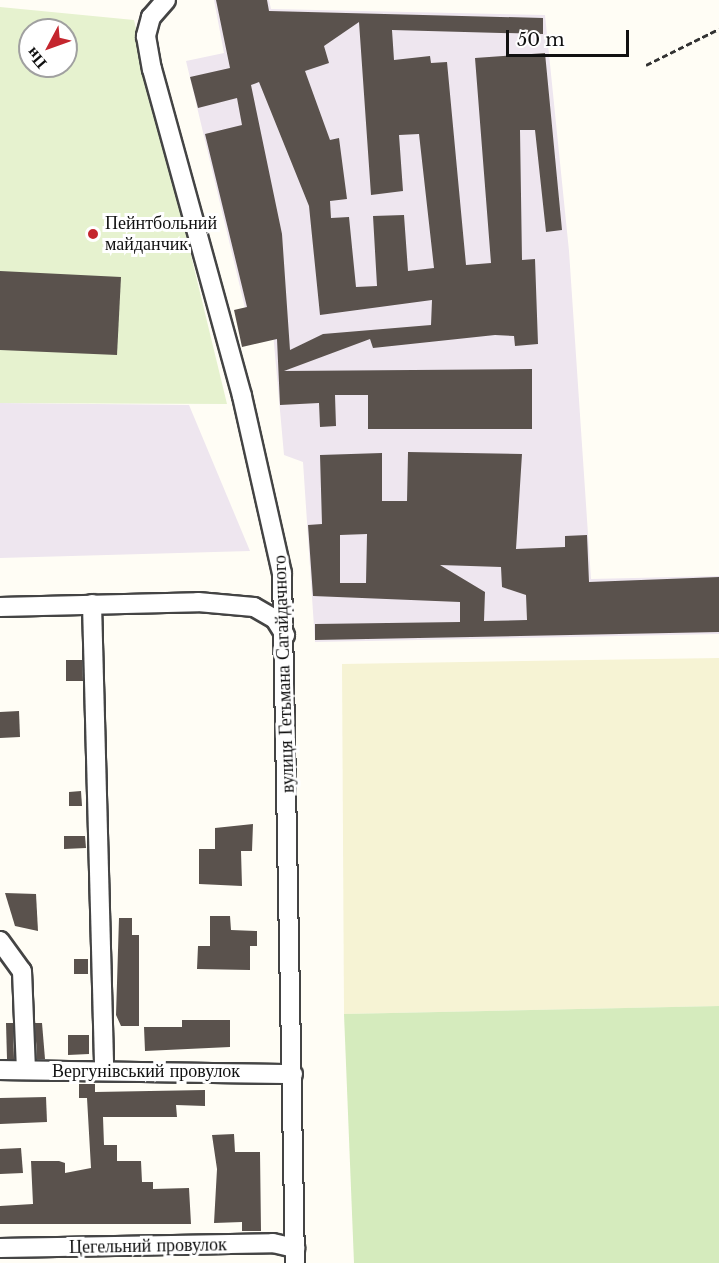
<!DOCTYPE html>
<meta charset="utf-8">
<style>
body{margin:0}
#map{position:relative;width:719px;height:1263px;overflow:hidden;background:#fffdf5;font-family:"Libre Baskerville",serif}
div>[style]{position:absolute}
.industrial>*{inset:0;background:#eee6ef}
.farmland>*{inset:0;background:#f6f3d4}
.green>*{inset:0;background:#d5ebbd}
.pitch>*{inset:0;background:#e6f2cf}
.building>*{inset:0;background:#5a524d}
.path>*{height:3px;margin-top:-1.5px;transform-origin:0;background:repeating-linear-gradient(90deg,#333 0 6px,transparent 0 9px)}
.roads{filter:drop-shadow(2px 0 #444) drop-shadow(-2px 0 #444) drop-shadow(0 2px #444) drop-shadow(0 -2px #444)}
.minor>*{height:18px;margin:-9px;padding:0 9px;transform-origin:9px;border-radius:9px;background:#fff}
.dots>*{width:16px;height:16px;translate:-50% -50%;box-sizing:border-box;border:3px solid #fff;border-radius:50%}
span{translate:-50% -50%;white-space:nowrap;text-align:center;line-height:1.15;-webkit-text-stroke:6px #fff;paint-order:stroke}
.poi-label{font-size:18px;color:#111}
.left{translate:0 -50%;text-align:left}
.street-label{font-size:18px;color:#111}
.north{position:absolute;left:18px;top:18px;width:60px;height:60px;box-sizing:border-box;background:#fff;border:2px solid #a0a0a0;border-radius:50%;rotate:229deg;font-size:16px;font-weight:700;line-height:24px;text-align:center;color:#111}
.north::after{content:'';display:block;margin:auto;width:21px;height:27px;background:#c4262e;clip-path:polygon(50% 0,100% 100%,50% 72%,0 100%)}
.scale{position:absolute;left:506px;top:30px;width:123px;height:27px;box-sizing:border-box;border:3px solid #111;border-top:0;padding-left:8px;font-size:18px;line-height:21px;white-space:nowrap;color:#111;-webkit-text-stroke:4px #fff;paint-order:stroke}
</style>
<div id="map">
<div class="industrial">
<i style="clip-path:polygon(214px 0,269px 0,271px 9px,545px 15px,569px 251px,591px 579px,719px 576px,719px 634px,315px 642px,303px 462px,284px 455px,271px 310px,246px 312px,186px 61px,224px 53px)"></i>
<i style="clip-path:polygon(0 403px,189px 405px,250px 551px,0 558px)"></i>
</div>
<div class="farmland">
<i style="clip-path:polygon(719px 658px,719px 1006px,344px 1014px,342px 664px)"></i>
</div>
<div class="green">
<i style="clip-path:polygon(719px 1006px,719px 1263px,354px 1263px,344px 1014px)"></i>
</div>
<div class="pitch">
<i style="clip-path:polygon(evenodd,0 7px,134px 20px,227px 404px,0 403px,0 7px,30px 30px,66px 30px,66px 66px,30px 66px,30px 30px)"></i>
</div>
<div class="building">
<i style="clip-path:polygon(evenodd,216px 0,267px 0,269px 11px,543px 18px,543px 34px,392px 30px,394px 60px,430px 56px,431px 63px,447px 62px,466px 265px,491px 263px,475px 58px,545px 53px,562px 230px,546px 232px,535px 130px,520px 130px,522px 260px,535px 259px,538px 344px,515px 346px,514px 336px,495px 335px,373px 348px,370px 339px,284px 371px,532px 369px,532px 429px,368px 429px,368px 395px,335px 395px,336px 426px,320px 427px,319px 403px,280px 405px,277px 339px,242px 347px,234px 310px,247px 307px,205px 134px,242px 125px,237px 98px,198px 108px,190px 77px,230px 68px,216px 0,359px 22px,371px 195px,403px 191px,399px 135px,419px 134px,434px 268px,408px 271px,404px 215px,373px 216px,377px 286px,356px 287px,349px 217px,331px 218px,330px 201px,347px 199px,339px 138px,330px 140px,305px 71px,329px 63px,324px 46px,359px 22px,216px 0,259px 82px,309px 206px,320px 315px,432px 300px,431px 325px,323px 334px,290px 350px,282px 234px,251px 85px,259px 82px)"></i>
<i style="clip-path:polygon(0 271px,121px 277px,117px 355px,0 350px)"></i>
<i style="clip-path:polygon(evenodd,408px 452px,522px 454px,516px 549px,565px 547px,565px 536px,587px 535px,589px 582px,719px 577px,719px 632px,315px 640px,315px 624px,460px 622px,460px 602px,313px 596px,308px 525px,322px 524px,320px 455px,382px 453px,382px 501px,407px 501px,408px 452px,367px 534px,366px 583px,340px 583px,340px 535px,367px 534px,408px 452px,440px 565px,501px 567px,502px 587px,526px 595px,527px 620px,484px 621px,485px 592px,440px 565px)"></i>
<i style="clip-path:polygon(66px 660px,82px 660px,83px 681px,66px 681px)"></i>
<i style="clip-path:polygon(19px 711px,20px 737px,0 738px,0 712px)"></i>
<i style="clip-path:polygon(81px 791px,82px 806px,69px 806px,69px 792px)"></i>
<i style="clip-path:polygon(253px 824px,252px 851px,241px 851px,242px 886px,199px 884px,199px 849px,215px 849px,215px 828px)"></i>
<i style="clip-path:polygon(64px 836px,85px 836px,86px 848px,64px 849px)"></i>
<i style="clip-path:polygon(5px 893px,36px 894px,38px 931px,15px 926px)"></i>
<i style="clip-path:polygon(210px 916px,230px 916px,231px 930px,257px 931px,257px 946px,250px 946px,250px 970px,197px 969px,198px 946px,210px 946px)"></i>
<i style="clip-path:polygon(119px 918px,132px 918px,132px 935px,139px 935px,139px 1026px,121px 1026px,116px 1015px)"></i>
<i style="clip-path:polygon(74px 959px,88px 959px,88px 974px,74px 974px)"></i>
<i style="clip-path:polygon(182px 1020px,230px 1020px,230px 1047px,145px 1051px,144px 1027px,182px 1027px)"></i>
<i style="clip-path:polygon(6px 1023px,13px 1023px,14px 1059px,7px 1059px)"></i>
<i style="clip-path:polygon(35px 1023px,42px 1023px,45px 1059px,37px 1059px)"></i>
<i style="clip-path:polygon(68px 1035px,89px 1035px,89px 1054px,68px 1055px)"></i>
<i style="clip-path:polygon(79px 1084px,95px 1084px,95px 1092px,205px 1090px,205px 1106px,176px 1105px,177px 1117px,103px 1117px,104px 1145px,117px 1145px,117px 1161px,141px 1161px,142px 1182px,153px 1182px,153px 1189px,189px 1188px,191px 1224px,0 1224px,0 1206px,33px 1204px,31px 1161px,59px 1161px,65px 1163px,65px 1173px,91px 1168px,87px 1098px,79px 1098px)"></i>
<i style="clip-path:polygon(46px 1097px,47px 1122px,0 1124px,0 1098px)"></i>
<i style="clip-path:polygon(234px 1134px,235px 1152px,260px 1152px,261px 1231px,242px 1231px,242px 1222px,214px 1223px,217px 1169px,212px 1135px)"></i>
<i style="clip-path:polygon(21px 1148px,23px 1173px,0 1174px,0 1149px)"></i>
</div>
<div class="path">
<i style="left:646px;top:65px;width:81px;rotate:-26.3deg"></i>
</div>
<div class="roads">
<div class="minor">
<i style="left:166px;top:0;width:23px;rotate:131deg"></i>
<i style="left:151px;top:17px;width:20px;rotate:105deg"></i>
<i style="left:146px;top:36px;width:34px;rotate:80deg"></i>
<i style="left:152px;top:69px;width:339px;rotate:74.6deg"></i>
<i style="left:242px;top:396px;width:181px;rotate:77.3deg"></i>
<i style="left:282px;top:573px;width:690px;rotate:88.92deg"></i>
<i style="left:92px;top:604px;width:467px;rotate:88.5deg"></i>
<i style="left:0;top:607px;width:198px;rotate:-1.4deg"></i>
<i style="left:198px;top:602px;width:56px;rotate:5.1deg"></i>
<i style="left:254px;top:607px;width:24px;rotate:30deg"></i>
<i style="left:275px;top:619px;width:19px;rotate:58deg"></i>
<i style="left:0;top:941px;width:37px;rotate:54deg"></i>
<i style="left:22px;top:971px;width:99px;rotate:87.7deg"></i>
<i style="left:0;top:1070px;width:293px;rotate:0.8deg"></i>
<i style="left:0;top:1248px;width:273px;rotate:-1deg"></i>
<i style="left:273px;top:1243px;width:23px;rotate:13deg"></i>
</div>
</div>
<div class="dots">
<i style="left:93px;top:234px;background:#c4262e"></i>
</div>
<div class="poi-label">
<span class="left" style="left:105px;top:234px">Пейнтбольний<br>майданчик</span>
</div>
<div class="street-label">
<span style="left:284px;top:674px;rotate:-92deg">вулиця Гетьмана Сагайдачного</span>
<span style="left:146px;top:1071px">Вергунівський провулок</span>
<span style="left:148px;top:1246px;rotate:-1deg">Цегельний провулок</span>
</div>
<div class="north">Пн</div>
<div class="scale">50 m</div>
</div>
